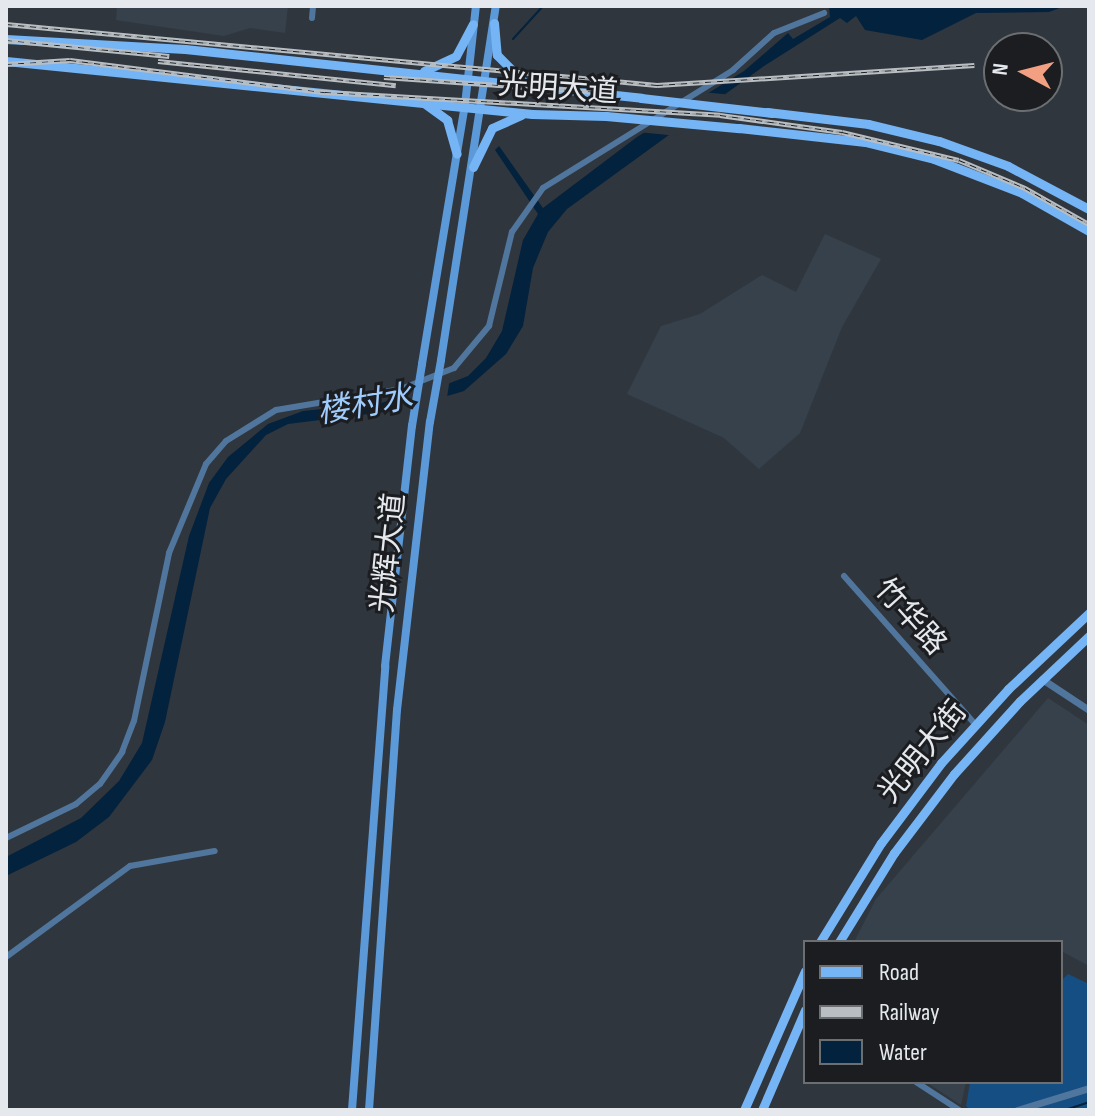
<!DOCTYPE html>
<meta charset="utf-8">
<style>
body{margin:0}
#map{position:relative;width:1095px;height:1116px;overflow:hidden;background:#30363d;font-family:"Sofia Sans Condensed","Noto Sans SC",sans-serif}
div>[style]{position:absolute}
.built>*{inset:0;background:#36414c}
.green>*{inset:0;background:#144e83}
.water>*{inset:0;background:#03223e}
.pier>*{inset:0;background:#30363d}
.stream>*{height:2px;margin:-1px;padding:0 1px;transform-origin:1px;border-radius:1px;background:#03223e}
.minor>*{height:6px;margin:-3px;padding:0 3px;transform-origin:3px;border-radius:3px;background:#50769e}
.tertiary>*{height:7px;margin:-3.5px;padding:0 3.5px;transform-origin:3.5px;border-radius:3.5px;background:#50769e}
.secondary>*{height:8px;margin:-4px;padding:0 4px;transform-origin:4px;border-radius:4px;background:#5b99d8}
.primary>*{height:9px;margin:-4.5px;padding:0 4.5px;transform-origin:4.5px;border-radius:4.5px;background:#75b4f5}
.rail>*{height:5px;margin-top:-2.5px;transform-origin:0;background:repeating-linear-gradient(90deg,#1b1d20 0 6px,#b9bec2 0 12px);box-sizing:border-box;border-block:2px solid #b9bec2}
.secondary-bridge>*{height:8px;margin:-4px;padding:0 4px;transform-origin:4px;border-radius:4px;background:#5b99d8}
.primary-bridge>*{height:9px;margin:-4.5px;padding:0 4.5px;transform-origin:4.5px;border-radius:4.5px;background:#75b4f5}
span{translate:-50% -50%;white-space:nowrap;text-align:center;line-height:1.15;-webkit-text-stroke:6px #1b1d20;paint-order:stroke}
.street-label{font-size:30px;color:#e5e9ed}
.water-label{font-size:32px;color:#9fccfc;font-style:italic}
.frame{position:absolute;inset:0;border:8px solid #e5e9ed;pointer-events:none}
.legend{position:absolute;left:803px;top:940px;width:260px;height:144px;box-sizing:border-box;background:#1b1d20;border:2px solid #6c6f72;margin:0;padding:10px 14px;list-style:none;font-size:24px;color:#e5e9ed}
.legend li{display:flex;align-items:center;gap:16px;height:40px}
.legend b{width:40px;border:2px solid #6c6f72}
.north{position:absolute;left:983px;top:32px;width:80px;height:80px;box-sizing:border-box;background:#1b1d20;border:2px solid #6c6f72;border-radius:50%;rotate:277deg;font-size:22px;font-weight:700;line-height:32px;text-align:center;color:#e5e9ed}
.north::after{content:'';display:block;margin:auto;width:28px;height:36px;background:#f3a082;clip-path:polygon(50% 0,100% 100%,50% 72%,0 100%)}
</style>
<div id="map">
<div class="built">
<i style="clip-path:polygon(117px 6px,288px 6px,285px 33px,250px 28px,224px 36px,116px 20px)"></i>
<i style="clip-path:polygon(825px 234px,881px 259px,842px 327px,800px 433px,759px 469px,724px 438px,627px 394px,661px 326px,700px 314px,762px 275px,796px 292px)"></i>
<i style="clip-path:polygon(1048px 698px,1089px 725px,1089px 966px,1063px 952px,1061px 976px,1061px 942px,854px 942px,876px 899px)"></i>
<i style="clip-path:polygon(926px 1082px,966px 1082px,961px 1105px)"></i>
</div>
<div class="green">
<i style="clip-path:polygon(1068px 974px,1089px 984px,1089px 1110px,971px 1110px,966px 1106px,970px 1082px,1061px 1082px,1061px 981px)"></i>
</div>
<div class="water">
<i style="clip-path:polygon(829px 6px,1065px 6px,1049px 12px,976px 13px,922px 40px,865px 30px,856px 16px,847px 23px,840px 18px,764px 66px,567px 209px,548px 232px,533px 268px,523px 326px,506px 354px,464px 391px,400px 410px,288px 424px,266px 435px,226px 479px,210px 508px,165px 722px,152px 760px,109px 817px,76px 842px,6px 876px,6px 857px,81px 818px,119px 781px,142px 743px,189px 536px,209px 483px,228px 457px,268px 424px,303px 411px,381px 403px,450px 383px,468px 376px,486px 358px,502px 331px,523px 240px,538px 214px,495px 150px,499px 146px,543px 208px,637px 137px,744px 71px,788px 33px,793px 39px,830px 17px)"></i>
</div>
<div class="pier">
<i style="clip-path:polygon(702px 92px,733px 95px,678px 136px,638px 132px)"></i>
<i style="clip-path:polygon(450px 378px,446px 404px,399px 414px,403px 391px)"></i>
</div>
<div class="stream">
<i style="left:513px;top:39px;width:45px;rotate:-47.7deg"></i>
<i style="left:1065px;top:1110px;width:25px;rotate:-18deg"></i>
</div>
<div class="minor">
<i style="left:312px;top:18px;width:12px;rotate:-85deg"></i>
<i style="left:844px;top:576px;width:198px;rotate:48.5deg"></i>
<i style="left:6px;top:838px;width:78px;rotate:-25.9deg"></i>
<i style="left:76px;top:804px;width:31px;rotate:-40deg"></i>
<i style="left:100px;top:784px;width:39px;rotate:-55deg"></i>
<i style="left:122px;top:752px;width:33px;rotate:-69deg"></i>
<i style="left:134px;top:721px;width:172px;rotate:-78.2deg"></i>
<i style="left:169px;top:553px;width:96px;rotate:-67.4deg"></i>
<i style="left:206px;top:464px;width:30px;rotate:-49deg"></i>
<i style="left:226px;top:441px;width:59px;rotate:-31.8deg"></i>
<i style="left:276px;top:410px;width:127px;rotate:-9.5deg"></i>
<i style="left:401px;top:389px;width:57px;rotate:-21.6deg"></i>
<i style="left:454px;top:368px;width:55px;rotate:-50.2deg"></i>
<i style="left:489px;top:326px;width:97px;rotate:-76.3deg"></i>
<i style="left:512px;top:232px;width:54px;rotate:-54.8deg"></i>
<i style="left:543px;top:188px;width:224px;rotate:-31.8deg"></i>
<i style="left:733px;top:70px;width:55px;rotate:-42.1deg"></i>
<i style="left:774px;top:33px;width:54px;rotate:-21.8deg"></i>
<i style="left:6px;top:957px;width:154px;rotate:-36.3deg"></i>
<i style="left:130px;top:866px;width:86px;rotate:-10deg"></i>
<i style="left:916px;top:1082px;width:51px;rotate:33.1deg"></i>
</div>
<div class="tertiary">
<i style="left:1042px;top:679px;width:56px;rotate:33.4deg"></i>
<i style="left:1017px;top:1110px;width:75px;rotate:-17deg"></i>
</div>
<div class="secondary">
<i style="left:441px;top:360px;width:358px;rotate:-81.2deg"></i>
<i style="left:422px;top:364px;width:263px;rotate:-80.6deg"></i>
<i style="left:465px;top:105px;width:100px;rotate:-83.7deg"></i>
<i style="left:352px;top:1110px;width:445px;rotate:-85.7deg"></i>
<i style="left:385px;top:666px;width:242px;rotate:-83.6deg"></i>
<i style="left:369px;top:1110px;width:401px;rotate:-86deg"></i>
<i style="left:397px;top:710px;width:290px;rotate:-83.5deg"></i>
</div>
<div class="primary">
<i style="left:494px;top:23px;width:32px;rotate:85deg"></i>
<i style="left:497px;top:55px;width:37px;rotate:45deg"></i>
<i style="left:6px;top:39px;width:179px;rotate:3.2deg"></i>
<i style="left:185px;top:49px;width:459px;rotate:6.1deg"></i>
<i style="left:6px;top:61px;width:529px;rotate:5.75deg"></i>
<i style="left:532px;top:114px;width:74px;rotate:1.5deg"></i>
<i style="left:424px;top:71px;width:35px;rotate:-25deg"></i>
<i style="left:456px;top:56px;width:36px;rotate:-62deg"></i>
<i style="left:424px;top:103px;width:29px;rotate:36deg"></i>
<i style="left:447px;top:120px;width:35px;rotate:74deg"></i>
<i style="left:767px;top:112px;width:102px;rotate:6.8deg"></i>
<i style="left:868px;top:124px;width:73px;rotate:13.5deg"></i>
<i style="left:939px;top:141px;width:73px;rotate:19.9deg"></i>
<i style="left:1008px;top:166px;width:92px;rotate:28deg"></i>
<i style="left:739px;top:128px;width:127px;rotate:6.3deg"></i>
<i style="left:865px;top:142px;width:71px;rotate:13.8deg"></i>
<i style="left:934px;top:159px;width:94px;rotate:21.1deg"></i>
<i style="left:1022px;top:193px;width:77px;rotate:29.6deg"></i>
<i style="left:473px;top:167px;width:43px;rotate:-64deg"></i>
<i style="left:492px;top:128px;width:32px;rotate:-24deg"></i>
<i style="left:820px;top:942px;width:116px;rotate:-58.4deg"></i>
<i style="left:881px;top:843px;width:100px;rotate:-53.1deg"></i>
<i style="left:941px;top:763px;width:100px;rotate:-47.8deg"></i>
<i style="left:1008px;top:689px;width:111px;rotate:-43.2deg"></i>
<i style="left:839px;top:942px;width:105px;rotate:-58.3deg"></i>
<i style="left:894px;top:853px;width:99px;rotate:-52.8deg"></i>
<i style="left:954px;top:774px;width:98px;rotate:-47.9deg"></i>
<i style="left:1020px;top:701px;width:95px;rotate:-43.3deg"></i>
<i style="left:744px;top:1110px;width:152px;rotate:-66.3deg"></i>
<i style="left:762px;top:1110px;width:109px;rotate:-66.7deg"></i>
</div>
<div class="rail">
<i style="left:6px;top:24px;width:654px;rotate:5.35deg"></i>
<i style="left:657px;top:85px;width:318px;rotate:-3.6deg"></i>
<i style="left:6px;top:40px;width:164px;rotate:5.6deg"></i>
<i style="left:158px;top:61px;width:239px;rotate:5.8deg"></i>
<i style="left:6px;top:64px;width:64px;rotate:-3.6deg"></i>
<i style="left:70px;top:60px;width:257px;rotate:7.2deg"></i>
<i style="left:325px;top:92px;width:396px;rotate:3.3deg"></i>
<i style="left:720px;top:115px;width:123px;rotate:7.9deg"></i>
<i style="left:842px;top:132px;width:120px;rotate:13.5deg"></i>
<i style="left:959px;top:160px;width:72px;rotate:23deg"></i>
<i style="left:1025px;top:188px;width:73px;rotate:29.4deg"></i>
<i style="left:384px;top:77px;width:216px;rotate:4deg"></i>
</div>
<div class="secondary-bridge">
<i style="left:430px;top:422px;width:63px;rotate:-79.9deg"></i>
<i style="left:412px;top:426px;width:63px;rotate:-80.8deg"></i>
</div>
<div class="primary-bridge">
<i style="left:641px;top:98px;width:132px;rotate:6.5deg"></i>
<i style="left:606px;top:116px;width:134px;rotate:5.2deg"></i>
</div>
<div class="street-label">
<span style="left:558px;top:89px;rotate:4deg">光明大道</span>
<span style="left:389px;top:553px;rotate:-84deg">光辉大道</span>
<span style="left:910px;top:617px;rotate:48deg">竹华路</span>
<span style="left:923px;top:752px;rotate:-51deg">光明大街</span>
</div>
<div class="water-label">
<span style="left:365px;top:406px;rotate:-10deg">楼村水</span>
</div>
<div class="frame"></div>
<ul class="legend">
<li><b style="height:10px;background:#75b4f5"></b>Road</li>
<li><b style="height:10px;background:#b9bec2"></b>Railway</li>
<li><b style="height:22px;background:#03223e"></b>Water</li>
</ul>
<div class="north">N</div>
</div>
